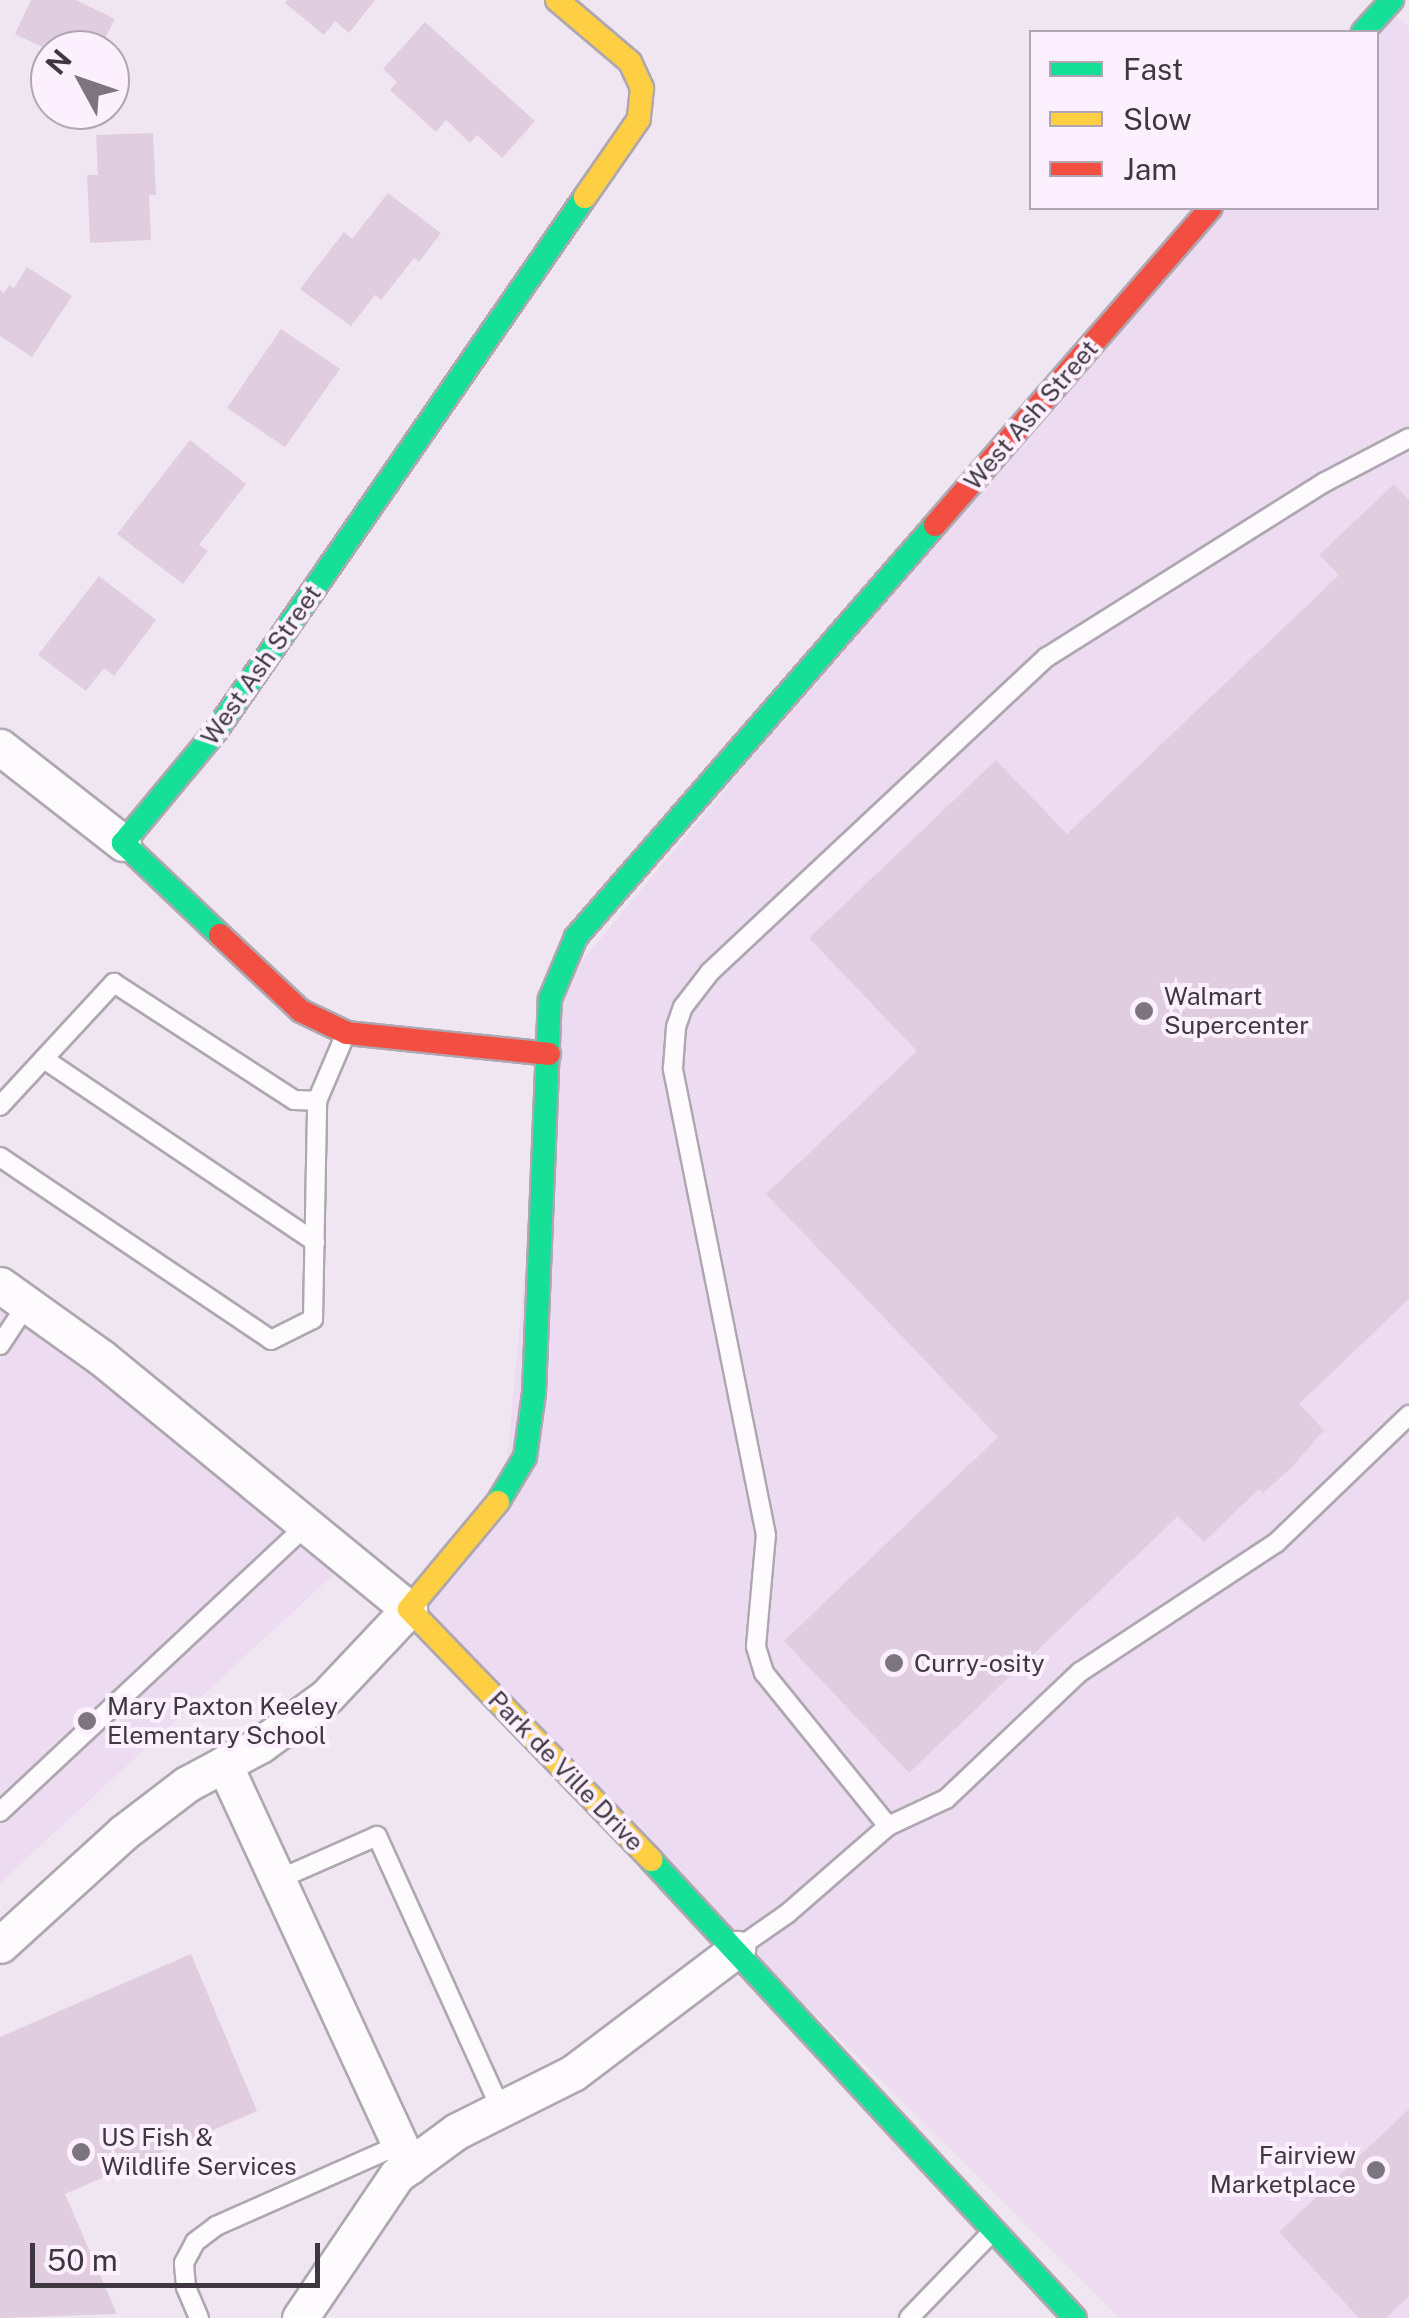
<!DOCTYPE html>
<style>
body{margin:0}
#map{position:relative;width:1409px;height:2318px;overflow:hidden;background:#f0e6f2;font-family:"Public Sans",sans-serif}
div>[style]{position:absolute}
.built>*{inset:0;background:#eddbf1}
.building>*{inset:0;background:#e0cee0}
.roads{filter:drop-shadow(2px 0 #aea7b0) drop-shadow(-2px 0 #aea7b0) drop-shadow(0 2px #aea7b0) drop-shadow(0 -2px #aea7b0)}
.lane>*{height:18px;margin:-9px;padding:0 9px;transform-origin:9px;border-radius:9px;background:#fdfbfd}
.street>*{height:35px;margin:-17.5px;padding:0 17.5px;transform-origin:17.5px;border-radius:17.5px;background:#fdfbfd}
.fast>*{height:22px;margin:-11px;padding:0 11px;transform-origin:11px;border-radius:11px;background:#16e098}
.slow>*{height:22px;margin:-11px;padding:0 11px;transform-origin:11px;border-radius:11px;background:#ffcf43}
.jam>*{height:22px;margin:-11px;padding:0 11px;transform-origin:11px;border-radius:11px;background:#f24e42}
.dots>*{width:28px;height:28px;translate:-50% -50%;box-sizing:border-box;border:5px solid #fcf0ff;border-radius:50%}
span{translate:-50% -50%;white-space:nowrap;text-align:center;line-height:1.15;-webkit-text-stroke:8px #fcf0ff;paint-order:stroke}
.street-label{font-size:25px;color:#3e3740}
.poi-label{font-size:25px;color:#3e3740}
.left{translate:0 -50%;text-align:left}
.right{translate:-100% -50%;text-align:right}
.legend{position:absolute;left:1029px;top:30px;width:350px;height:180px;box-sizing:border-box;background:#fcf0ff;border:2px solid #b0a6b3;margin:0;padding:12px 18px;list-style:none;font-size:30px;color:#3e3740}
.legend li{display:flex;align-items:center;gap:20px;height:50px}
.legend b{width:50px;border:2px solid #b0a6b3}
.north{position:absolute;left:30px;top:30px;width:100px;height:100px;box-sizing:border-box;background:#fcf0ff;border:2px solid #b0a6b3;border-radius:50%;rotate:310deg;font-size:28px;font-weight:700;line-height:40px;text-align:center;color:#3e3740}
.north::after{content:'';display:block;margin:auto;width:35px;height:45px;background:#7c747e;clip-path:polygon(50% 0,100% 100%,50% 72%,0 100%)}
.scale{position:absolute;left:30px;top:2243px;width:290px;height:45px;box-sizing:border-box;border:5px solid #3e3740;border-top:0;padding-left:12px;font-size:30px;line-height:35px;white-space:nowrap;color:#3e3740;-webkit-text-stroke:8px #fcf0ff;paint-order:stroke}
</style>
<div id="map">
<div class="built">
<i style="clip-path:polygon(1385px 7px,1409px 27px,1409px 2318px,1119px 2318px,409px 1609px,504px 1494px,550px 999px,1211px 208px,1376px 208px,1376px 32px)"></i>
<i style="clip-path:polygon(0 1285px,349px 1560px,0 1883px)"></i>
</div>
<div class="building">
<i style="clip-path:polygon(31px 0,76px 0,115px 19px,99px 50px,50px 50px,50px 59px,40px 54px,44px 48px,15px 34px)"></i>
<i style="clip-path:polygon(287px 0,375px 0,349px 33px,335px 21px,324px 35px,285px 3px)"></i>
<i style="clip-path:polygon(425px 22px,535px 121px,502px 158px,477px 135px,470px 143px,446px 120px,436px 132px,390px 90px,397px 82px,383px 69px)"></i>
<i style="clip-path:polygon(153px 133px,156px 195px,149px 195px,151px 240px,90px 243px,87px 175px,98px 175px,96px 135px)"></i>
<i style="clip-path:polygon(388px 193px,441px 233px,419px 262px,414px 258px,381px 300px,375px 295px,351px 326px,300px 289px,344px 232px,352px 239px)"></i>
<i style="clip-path:polygon(27px 267px,72px 296px,32px 357px,0 336px,0 290px,4px 293px,9px 285px,14px 288px)"></i>
<i style="clip-path:polygon(281px 329px,340px 369px,285px 447px,227px 408px)"></i>
<i style="clip-path:polygon(190px 440px,246px 484px,199px 545px,208px 551px,183px 584px,117px 534px)"></i>
<i style="clip-path:polygon(1394px 484px,1409px 500px,1409px 1299px,1299px 1404px,1324px 1430px,1292px 1467px,1263px 1493px,1259px 1489px,1204px 1542px,1178px 1516px,909px 1773px,784px 1641px,998px 1437px,766px 1194px,917px 1051px,809px 938px,996px 760px,1067px 834px,1339px 575px,1319px 555px)"></i>
<i style="clip-path:polygon(99px 576px,156px 620px,114px 676px,104px 668px,86px 691px,38px 655px)"></i>
<i style="clip-path:polygon(191px 1954px,257px 2111px,65px 2194px,117px 2314px,0 2318px,0 2037px)"></i>
<i style="clip-path:polygon(1409px 2109px,1409px 2296px,1386px 2318px,1359px 2318px,1279px 2232px)"></i>
</div>
<div class="roads">
<div class="lane">
<i style="left:44px;top:1059px;width:327px;rotate:34deg"></i>
<i style="left:0;top:1106px;width:168px;rotate:-47.2deg"></i>
<i style="left:114px;top:983px;width:215px;rotate:33deg"></i>
<i style="left:294px;top:1100px;width:23px;rotate:2deg"></i>
<i style="left:0;top:1157px;width:327px;rotate:34deg"></i>
<i style="left:271px;top:1340px;width:47px;rotate:-26.6deg"></i>
<i style="left:313px;top:1319px;width:218px;rotate:-88.9deg"></i>
<i style="left:317px;top:1101px;width:74px;rotate:-66.9deg"></i>
<i style="left:0;top:1345px;width:49px;rotate:-56.6deg"></i>
<i style="left:0;top:1812px;width:420px;rotate:-43.1deg"></i>
<i style="left:888px;top:1826px;width:197px;rotate:-129deg"></i>
<i style="left:764px;top:1673px;width:28px;rotate:-107deg"></i>
<i style="left:756px;top:1646px;width:111px;rotate:-84.9deg"></i>
<i style="left:766px;top:1535px;width:476px;rotate:-101.3deg"></i>
<i style="left:673px;top:1068px;width:41px;rotate:-85.8deg"></i>
<i style="left:676px;top:1027px;width:21px;rotate:-71deg"></i>
<i style="left:683px;top:1007px;width:44px;rotate:-52.4deg"></i>
<i style="left:710px;top:972px;width:461px;rotate:-43.1deg"></i>
<i style="left:1047px;top:657px;width:328px;rotate:-32.2deg"></i>
<i style="left:1325px;top:482px;width:95px;rotate:-27.6deg"></i>
<i style="left:277px;top:1880px;width:109px;rotate:-23.7deg"></i>
<i style="left:377px;top:1836px;width:300px;rotate:65.6deg"></i>
<i style="left:738px;top:1948px;width:61px;rotate:-35deg"></i>
<i style="left:788px;top:1913px;width:133px;rotate:-41deg"></i>
<i style="left:888px;top:1826px;width:64px;rotate:-25deg"></i>
<i style="left:946px;top:1799px;width:185px;rotate:-43.5deg"></i>
<i style="left:1080px;top:1672px;width:235px;rotate:-33.4deg"></i>
<i style="left:1276px;top:1543px;width:185px;rotate:-43.9deg"></i>
<i style="left:199px;top:2318px;width:34px;rotate:-113deg"></i>
<i style="left:186px;top:2287px;width:24px;rotate:-95deg"></i>
<i style="left:184px;top:2263px;width:24px;rotate:-62deg"></i>
<i style="left:195px;top:2242px;width:26px;rotate:-37deg"></i>
<i style="left:216px;top:2226px;width:200px;rotate:-23.9deg"></i>
<i style="left:909px;top:2318px;width:121px;rotate:-46deg"></i>
</div>
<div class="street">
<i style="left:0;top:747px;width:156px;rotate:38deg"></i>
<i style="left:0;top:1285px;width:125px;rotate:35.6deg"></i>
<i style="left:102px;top:1358px;width:397px;rotate:39.3deg"></i>
<i style="left:409px;top:1609px;width:120px;rotate:133.3deg"></i>
<i style="left:327px;top:1696px;width:83px;rotate:143.8deg"></i>
<i style="left:260px;top:1745px;width:83px;rotate:151.9deg"></i>
<i style="left:187px;top:1784px;width:81px;rotate:142.6deg"></i>
<i style="left:123px;top:1833px;width:166px;rotate:137.7deg"></i>
<i style="left:224px;top:1764px;width:443px;rotate:65.2deg"></i>
<i style="left:300px;top:2318px;width:173px;rotate:-55.9deg"></i>
<i style="left:397px;top:2175px;width:74px;rotate:-36.3deg"></i>
<i style="left:457px;top:2131px;width:130px;rotate:-26.6deg"></i>
<i style="left:573px;top:2073px;width:206px;rotate:-37.1deg"></i>
</div>
<div class="fast">
<i style="left:1363px;top:32px;width:43px;rotate:-47.8deg"></i>
<i style="left:220px;top:935px;width:134px;rotate:-136.5deg"></i>
<i style="left:123px;top:843px;width:146px;rotate:-50.3deg"></i>
<i style="left:216px;top:731px;width:649px;rotate:-55.36deg"></i>
<i style="left:498px;top:1502px;width:52px;rotate:-59deg"></i>
<i style="left:525px;top:1457px;width:65px;rotate:-82deg"></i>
<i style="left:534px;top:1393px;width:394px;rotate:-87.7deg"></i>
<i style="left:550px;top:999px;width:67px;rotate:-67.2deg"></i>
<i style="left:576px;top:937px;width:546px;rotate:-48.93deg"></i>
<i style="left:651px;top:1860px;width:624px;rotate:47.21deg"></i>
</div>
<div class="slow">
<i style="left:557px;top:0;width:96px;rotate:40.3deg"></i>
<i style="left:630px;top:62px;width:29px;rotate:65deg"></i>
<i style="left:642px;top:88px;width:31px;rotate:96deg"></i>
<i style="left:639px;top:119px;width:95px;rotate:124.7deg"></i>
<i style="left:498px;top:1502px;width:139px;rotate:129.8deg"></i>
<i style="left:409px;top:1609px;width:349px;rotate:46deg"></i>
</div>
<div class="jam">
<i style="left:935px;top:525px;width:420px;rotate:-49deg"></i>
<i style="left:220px;top:935px;width:111px;rotate:43.2deg"></i>
<i style="left:301px;top:1011px;width:51px;rotate:25.6deg"></i>
<i style="left:347px;top:1033px;width:203px;rotate:5.9deg"></i>
</div>
</div>
<div class="dots">
<i style="left:1144px;top:1011px;background:#7c747e"></i>
<i style="left:894px;top:1663px;background:#7c747e"></i>
<i style="left:87px;top:1721px;background:#7c747e"></i>
<i style="left:81px;top:2152px;background:#7c747e"></i>
<i style="left:1376px;top:2170px;background:#7c747e"></i>
</div>
<div class="street-label">
<span style="left:1031px;top:415px;rotate:-49deg">West Ash Street</span>
<span style="left:261px;top:665px;rotate:-55deg">West Ash Street</span>
<span style="left:566px;top:1771px;rotate:46deg">Park de Ville Drive</span>
</div>
<div class="poi-label">
<span class="left" style="left:1164px;top:1011px">Walmart<br>Supercenter</span>
<span class="left" style="left:914px;top:1663px">Curry-osity</span>
<span class="left" style="left:107px;top:1721px">Mary Paxton Keeley<br>Elementary School</span>
<span class="left" style="left:101px;top:2152px">US Fish &amp;<br>Wildlife Services</span>
<span class="right" style="left:1356px;top:2170px">Fairview<br>Marketplace</span>
</div>
<ul class="legend">
<li><b style="height:12px;background:#16e098"></b>Fast</li>
<li><b style="height:12px;background:#ffcf43"></b>Slow</li>
<li><b style="height:12px;background:#f24e42"></b>Jam</li>
</ul>
<div class="north">N</div>
<div class="scale">50 m</div>
</div>
